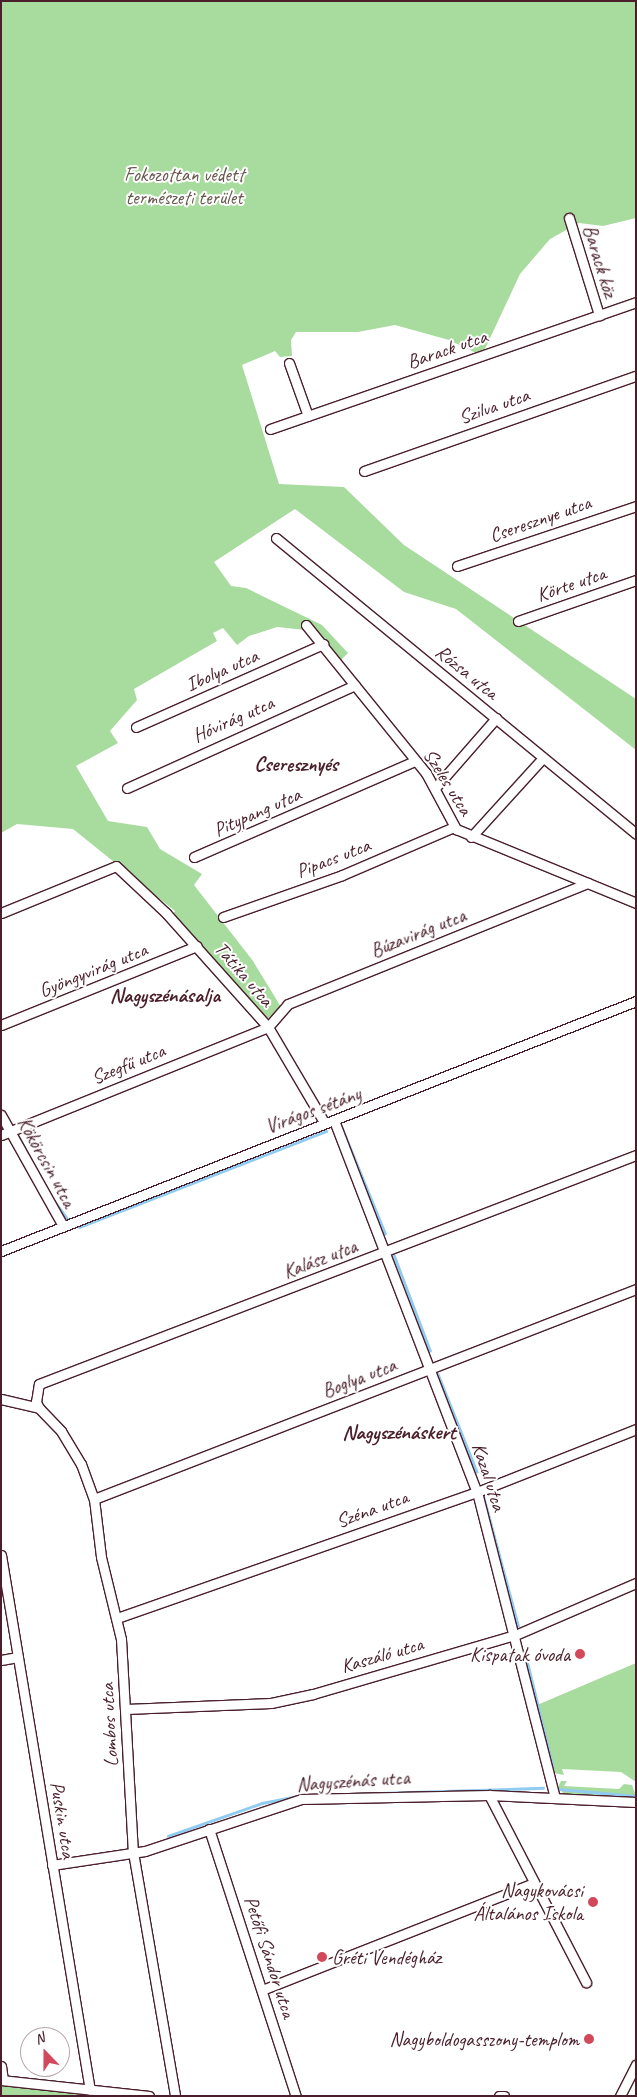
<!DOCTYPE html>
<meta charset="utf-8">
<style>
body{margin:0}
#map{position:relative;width:637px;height:2097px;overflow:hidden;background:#fff;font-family:Caveat,sans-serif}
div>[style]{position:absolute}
.green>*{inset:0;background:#a8dc9e}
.stream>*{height:2.5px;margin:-1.25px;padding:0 1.25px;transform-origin:1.25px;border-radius:1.25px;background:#90cbf0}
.roads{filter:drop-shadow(1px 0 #4a1f2b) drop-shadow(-1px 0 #4a1f2b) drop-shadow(0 1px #4a1f2b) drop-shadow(0 -1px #4a1f2b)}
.minor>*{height:9px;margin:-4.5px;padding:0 4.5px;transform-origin:4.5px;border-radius:4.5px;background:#fff}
.dots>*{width:14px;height:14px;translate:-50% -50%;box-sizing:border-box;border:2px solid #fff;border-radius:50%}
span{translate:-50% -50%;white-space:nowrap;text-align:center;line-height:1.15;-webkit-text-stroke:4px #fff;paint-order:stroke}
.park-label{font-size:20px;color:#66584e}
.street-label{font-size:20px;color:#4a1f2b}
.poi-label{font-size:20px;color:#4a1f2b}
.right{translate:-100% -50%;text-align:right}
.left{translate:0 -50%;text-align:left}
.neighbourhood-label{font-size:21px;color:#4a1f2b;font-weight:700}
.frame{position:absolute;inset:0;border:2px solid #4a1f2b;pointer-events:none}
.north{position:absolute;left:20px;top:2027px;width:50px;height:50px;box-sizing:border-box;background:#fff;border:1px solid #b7a5aa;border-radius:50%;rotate:338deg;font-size:14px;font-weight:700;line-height:20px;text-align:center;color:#4a1f2b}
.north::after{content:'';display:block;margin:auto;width:18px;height:22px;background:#d1495b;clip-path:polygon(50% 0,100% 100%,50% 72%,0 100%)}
</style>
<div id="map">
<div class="green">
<i style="clip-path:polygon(1px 1px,636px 1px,636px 218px,603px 226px,579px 223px,550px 239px,520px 274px,484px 351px,476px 353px,449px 340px,395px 325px,358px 332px,296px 332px,291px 340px,292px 356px,280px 357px,275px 351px,242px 365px,279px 484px,344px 487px,404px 545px,636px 699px,636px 750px,456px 609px,404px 592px,295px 509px,214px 562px,231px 586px,246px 588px,322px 625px,348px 653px,341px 660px,315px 631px,277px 627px,249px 636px,237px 645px,223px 628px,213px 633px,217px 641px,134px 689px,137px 700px,110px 731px,118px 743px,76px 766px,108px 821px,147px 827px,160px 849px,202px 874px,194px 885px,253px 961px,281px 1007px,266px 1020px,172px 916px,175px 911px,73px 829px,17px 824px,1px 833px)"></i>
<i style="clip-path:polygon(636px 1663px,636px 1782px,621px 1772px,562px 1769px,564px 1775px,553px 1773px,537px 1705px)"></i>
<i style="clip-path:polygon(561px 1781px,567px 1781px,564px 1786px,619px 1789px,624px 1784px,632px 1785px,636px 1796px,564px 1794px,558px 1787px)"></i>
<i style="clip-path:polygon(1px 2083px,86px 2096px,1px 2096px)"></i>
</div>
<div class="stream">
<i style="left:341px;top:1125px;width:117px;rotate:67.8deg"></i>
<i style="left:19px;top:1137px;width:34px;rotate:62deg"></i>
<i style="left:53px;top:1199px;width:27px;rotate:54deg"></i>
<i style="left:79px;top:1227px;width:265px;rotate:-21.2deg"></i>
<i style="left:394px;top:1255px;width:102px;rotate:69.2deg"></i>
<i style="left:438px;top:1374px;width:105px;rotate:68.3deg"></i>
<i style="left:483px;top:1494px;width:136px;rotate:75deg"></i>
<i style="left:525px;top:1652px;width:118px;rotate:76.3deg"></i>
<i style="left:559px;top:1789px;width:77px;rotate:5.2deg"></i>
<i style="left:347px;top:1794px;width:196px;rotate:-1.8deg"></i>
<i style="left:168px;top:1836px;width:100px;rotate:-19.3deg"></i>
<i style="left:262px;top:1803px;width:36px;rotate:-11deg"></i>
</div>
<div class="roads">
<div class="minor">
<i style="left:569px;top:218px;width:102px;rotate:72.8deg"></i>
<i style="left:289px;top:363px;width:56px;rotate:70.3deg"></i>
<i style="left:270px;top:429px;width:387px;rotate:-19.1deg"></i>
<i style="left:364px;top:471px;width:288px;rotate:-19.3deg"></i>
<i style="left:276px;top:538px;width:466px;rotate:39.4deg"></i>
<i style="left:457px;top:566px;width:189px;rotate:-18.5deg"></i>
<i style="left:518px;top:621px;width:125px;rotate:-19.2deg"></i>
<i style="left:306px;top:625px;width:191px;rotate:51deg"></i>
<i style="left:426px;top:773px;width:64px;rotate:61.8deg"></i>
<i style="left:456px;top:829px;width:195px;rotate:22.3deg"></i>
<i style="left:136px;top:727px;width:205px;rotate:-23.9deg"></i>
<i style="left:127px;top:788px;width:250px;rotate:-24.3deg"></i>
<i style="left:435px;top:788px;width:93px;rotate:-48.9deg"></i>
<i style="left:471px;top:837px;width:105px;rotate:-47.7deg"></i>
<i style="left:194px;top:857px;width:241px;rotate:-23.5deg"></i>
<i style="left:1px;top:913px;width:124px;rotate:-22.2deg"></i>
<i style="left:116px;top:866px;width:69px;rotate:43.2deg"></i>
<i style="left:166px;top:913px;width:153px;rotate:48.2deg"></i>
<i style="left:268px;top:1027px;width:110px;rotate:59.5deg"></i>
<i style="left:223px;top:917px;width:126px;rotate:-19.4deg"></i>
<i style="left:342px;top:875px;width:122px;rotate:-23.2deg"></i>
<i style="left:1px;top:1025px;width:211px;rotate:-22deg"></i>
<i style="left:1px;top:1115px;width:127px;rotate:60.8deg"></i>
<i style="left:335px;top:1123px;width:395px;rotate:69deg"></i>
<i style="left:477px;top:1492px;width:315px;rotate:75.7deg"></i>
<i style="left:1px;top:1135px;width:288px;rotate:-22deg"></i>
<i style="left:268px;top:1027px;width:30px;rotate:-49deg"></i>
<i style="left:288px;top:1004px;width:323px;rotate:-22deg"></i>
<i style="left:1px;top:1251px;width:682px;rotate:-21.49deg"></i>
<i style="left:1px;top:1399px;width:39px;rotate:13deg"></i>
<i style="left:39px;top:1408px;width:32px;rotate:46deg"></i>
<i style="left:61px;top:1431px;width:39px;rotate:59deg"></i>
<i style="left:81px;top:1464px;width:37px;rotate:70deg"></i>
<i style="left:94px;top:1499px;width:58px;rotate:83.1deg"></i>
<i style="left:101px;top:1557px;width:84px;rotate:76.3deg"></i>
<i style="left:121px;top:1639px;width:213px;rotate:86.8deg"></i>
<i style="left:133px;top:1852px;width:248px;rotate:80.2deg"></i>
<i style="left:39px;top:1408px;width:7px;rotate:-117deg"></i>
<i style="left:36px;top:1402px;width:18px;rotate:-81deg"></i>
<i style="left:39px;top:1384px;width:639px;rotate:-20.99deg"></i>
<i style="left:94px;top:1499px;width:581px;rotate:-21.18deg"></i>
<i style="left:1px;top:1555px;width:542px;rotate:80.56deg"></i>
<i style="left:117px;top:1618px;width:381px;rotate:-19.3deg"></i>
<i style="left:477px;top:1492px;width:171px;rotate:-21.6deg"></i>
<i style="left:1px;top:1660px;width:17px;rotate:-10deg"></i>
<i style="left:126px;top:1709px;width:145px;rotate:-2.4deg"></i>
<i style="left:271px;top:1703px;width:43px;rotate:-12.1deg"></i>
<i style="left:313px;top:1694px;width:210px;rotate:-16.3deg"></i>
<i style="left:515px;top:1635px;width:132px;rotate:-23.3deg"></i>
<i style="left:489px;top:1795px;width:211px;rotate:62.6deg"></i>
<i style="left:209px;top:1829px;width:281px;rotate:72deg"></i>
<i style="left:52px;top:1865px;width:94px;rotate:-8.6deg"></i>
<i style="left:145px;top:1851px;width:164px;rotate:-18.4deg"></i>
<i style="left:301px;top:1799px;width:188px;rotate:-1.2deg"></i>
<i style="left:489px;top:1795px;width:147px;rotate:2.7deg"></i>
<i style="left:262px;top:1990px;width:292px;rotate:-21.5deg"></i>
<i style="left:1px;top:2066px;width:14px;rotate:82deg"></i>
<i style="left:1px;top:2080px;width:149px;rotate:6.2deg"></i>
<i style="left:499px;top:2096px;width:5px"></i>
<i style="left:620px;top:2096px;width:35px;rotate:-63deg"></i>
</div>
</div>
<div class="dots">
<i style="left:580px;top:1654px;background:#d1495b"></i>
<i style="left:593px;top:1902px;background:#d1495b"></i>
<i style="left:322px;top:1957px;background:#d1495b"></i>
<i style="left:589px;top:2039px;background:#d1495b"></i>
</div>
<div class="park-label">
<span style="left:184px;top:186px">Fokozottan védett<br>természeti terület</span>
</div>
<div class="street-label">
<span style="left:600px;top:261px;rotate:73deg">Barack köz</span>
<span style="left:447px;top:349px;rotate:-19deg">Barack utca</span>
<span style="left:494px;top:406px;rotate:-19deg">Szilva utca</span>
<span style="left:540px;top:519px;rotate:-19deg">Cseresznye utca</span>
<span style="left:571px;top:584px;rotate:-19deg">Körte utca</span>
<span style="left:222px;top:670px;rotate:-24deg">Ibolya utca</span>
<span style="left:467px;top:672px;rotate:39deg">Rózsa utca</span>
<span style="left:233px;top:719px;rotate:-24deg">Hóvirág utca</span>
<span style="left:448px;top:782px;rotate:58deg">Szeles utca</span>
<span style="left:257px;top:812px;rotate:-24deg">Pitypang utca</span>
<span style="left:333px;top:858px;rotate:-21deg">Pipacs utca</span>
<span style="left:418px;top:933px;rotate:-22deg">Búzavirág utca</span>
<span style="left:93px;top:970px;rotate:-22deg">Gyöngyvirág utca</span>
<span style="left:244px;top:974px;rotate:49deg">Tátika utca</span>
<span style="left:128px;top:1064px;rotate:-22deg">Szegfű utca</span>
<span style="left:313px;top:1110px;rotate:-20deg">Virágos sétány</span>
<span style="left:47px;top:1162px;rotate:61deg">Kökörcsin utca</span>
<span style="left:320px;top:1259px;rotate:-21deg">Kalász utca</span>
<span style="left:359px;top:1378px;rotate:-21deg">Boglya utca</span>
<span style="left:489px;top:1477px;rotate:72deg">Kazal utca</span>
<span style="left:372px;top:1509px;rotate:-20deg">Széna utca</span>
<span style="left:382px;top:1655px;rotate:-16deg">Kaszáló utca</span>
<span style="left:109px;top:1725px;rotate:-93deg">Lombos utca</span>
<span style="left:353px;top:1781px;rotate:-4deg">Nagyszénás utca</span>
<span style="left:63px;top:1820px;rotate:81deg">Puskin utca</span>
<span style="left:270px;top:1957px;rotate:72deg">Petőfi Sándor utca</span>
</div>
<div class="poi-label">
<span class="right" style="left:570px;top:1654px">Kispatak óvoda</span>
<span class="right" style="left:583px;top:1902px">Nagykovácsi<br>Általános Iskola</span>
<span class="left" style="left:332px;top:1957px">Gréti Vendégház</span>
<span class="right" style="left:579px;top:2039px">Nagyboldogasszony-templom</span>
</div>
<div class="neighbourhood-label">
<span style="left:296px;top:764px">Cseresznyés</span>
<span style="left:165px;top:995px">Nagyszénásalja</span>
<span style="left:399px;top:1432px">Nagyszénáskert</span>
</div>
<div class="frame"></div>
<div class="north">N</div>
</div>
